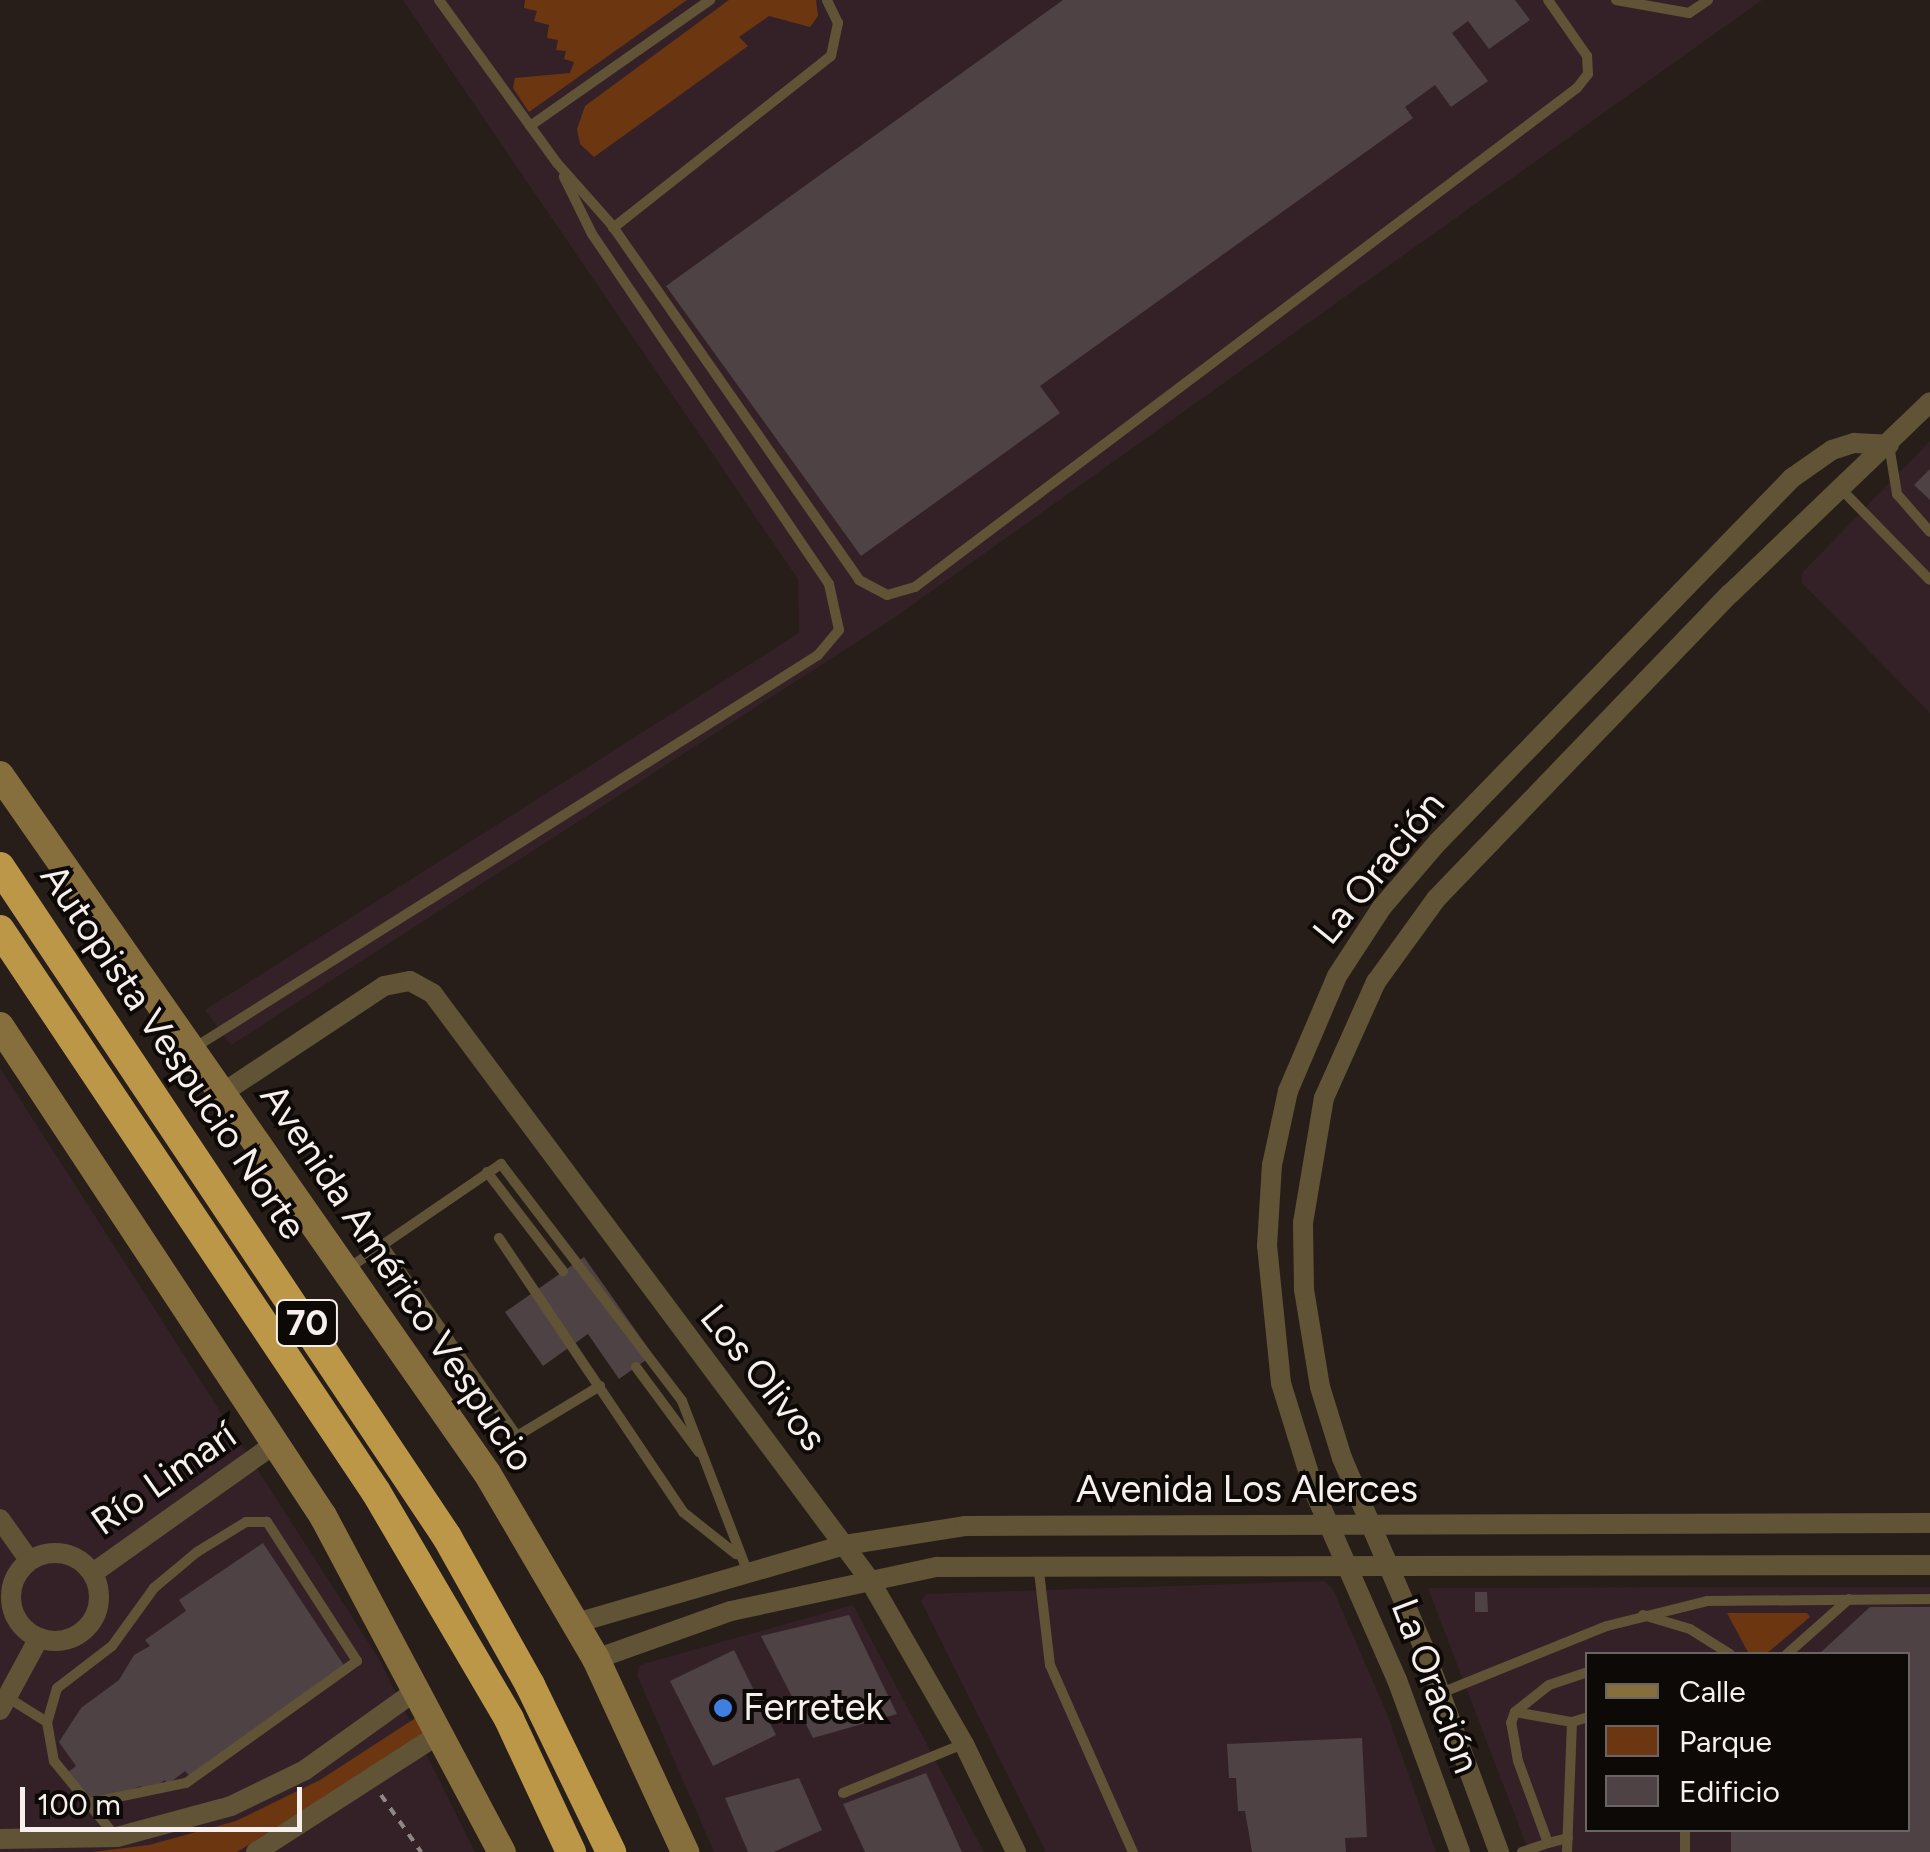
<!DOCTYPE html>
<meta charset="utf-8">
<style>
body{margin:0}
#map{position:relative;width:1930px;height:1852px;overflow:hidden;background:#271e19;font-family:Figtree,sans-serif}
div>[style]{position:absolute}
.industrial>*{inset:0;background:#342128}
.green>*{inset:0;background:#6c3611}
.building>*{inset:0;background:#4e4245}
.path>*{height:4px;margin-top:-2px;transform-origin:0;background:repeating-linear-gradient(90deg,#8f8783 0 8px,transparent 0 16px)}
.lane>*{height:10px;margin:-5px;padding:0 5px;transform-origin:5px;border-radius:5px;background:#615335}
.street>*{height:20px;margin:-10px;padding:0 10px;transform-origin:10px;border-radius:10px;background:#615335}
.street>.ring{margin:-10px;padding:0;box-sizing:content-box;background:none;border:20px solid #615335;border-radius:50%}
.secondary>*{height:28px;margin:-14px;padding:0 14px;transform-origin:14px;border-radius:14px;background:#866e3d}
.highway>*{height:30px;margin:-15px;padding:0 15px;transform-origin:15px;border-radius:15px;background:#bc9747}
.dots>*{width:28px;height:28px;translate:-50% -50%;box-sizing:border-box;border:5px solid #0d0907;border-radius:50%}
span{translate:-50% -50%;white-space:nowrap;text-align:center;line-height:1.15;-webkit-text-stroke:8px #0d0907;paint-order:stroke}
.shield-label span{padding:2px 8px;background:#0d0907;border:2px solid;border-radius:8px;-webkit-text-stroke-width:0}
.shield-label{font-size:35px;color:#f6efeb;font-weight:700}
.street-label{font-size:38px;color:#f6efeb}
.poi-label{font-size:38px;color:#f6efeb}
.left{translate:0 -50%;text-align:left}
.legend{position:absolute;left:1585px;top:1652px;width:325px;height:180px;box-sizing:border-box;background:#0d0907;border:2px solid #6a6562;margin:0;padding:12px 18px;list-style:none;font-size:30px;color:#f6efeb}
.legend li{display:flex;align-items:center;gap:20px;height:50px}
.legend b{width:50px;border:2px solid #6a6562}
.scale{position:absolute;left:20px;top:1787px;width:282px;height:45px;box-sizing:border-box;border:5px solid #f6efeb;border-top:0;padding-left:12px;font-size:30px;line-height:35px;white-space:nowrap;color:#f6efeb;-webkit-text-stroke:8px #0d0907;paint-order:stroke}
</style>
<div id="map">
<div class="industrial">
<i style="clip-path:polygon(403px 0,1762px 0,888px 622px,231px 1045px,205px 1010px,799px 633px,798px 579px)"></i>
<i style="clip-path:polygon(1930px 441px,1930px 713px,1802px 583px,1802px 573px)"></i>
<i style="clip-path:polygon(0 1068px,379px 1659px,475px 1852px,0 1852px)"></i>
<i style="clip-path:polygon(1324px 1581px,1333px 1589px,1389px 1719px,1436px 1852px,1046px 1852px,921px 1601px,927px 1594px)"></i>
<i style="clip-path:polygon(evenodd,1930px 1587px,1930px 1852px,1529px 1852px,1428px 1588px,1930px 1587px,1588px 1654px,1908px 1654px,1908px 1830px,1588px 1830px,1588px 1654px)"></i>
<i style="clip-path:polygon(853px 1605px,984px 1852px,714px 1852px,637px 1675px,640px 1665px)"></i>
</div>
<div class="green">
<i style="clip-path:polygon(525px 0,687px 0,529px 112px,513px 88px,515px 78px,570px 73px,574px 62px,564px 59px,566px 51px,556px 50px,558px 40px,547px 38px,549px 25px,534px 21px,537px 11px,524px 8px)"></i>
<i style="clip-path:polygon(729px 0,816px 0,818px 16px,810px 27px,769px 16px,739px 37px,748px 46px,594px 157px,580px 144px,577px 129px,585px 106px)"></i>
<i style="clip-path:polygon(1727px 1613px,1807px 1613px,1810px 1617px,1766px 1654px,1749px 1654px)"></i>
<i style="clip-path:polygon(417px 1717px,426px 1734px,237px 1852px,92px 1852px,149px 1845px,236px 1821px,320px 1780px)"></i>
</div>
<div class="building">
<i style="clip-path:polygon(1063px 0,1515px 0,1530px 20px,1489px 49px,1468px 21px,1452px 33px,1488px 81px,1451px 107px,1435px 85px,1405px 107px,1413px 118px,1040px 386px,1060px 413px,861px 556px,666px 286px)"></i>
<i style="clip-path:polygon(1930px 469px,1930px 500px,1914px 485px)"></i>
<i style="clip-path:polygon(584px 1257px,653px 1355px,619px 1379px,588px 1334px,543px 1366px,505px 1312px)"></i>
<i style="clip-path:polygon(263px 1543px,345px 1667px,190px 1776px,185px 1771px,167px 1785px,165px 1780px,144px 1793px,141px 1786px,92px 1803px,68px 1772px,76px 1766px,59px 1742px,81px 1708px,119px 1680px,134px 1655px,150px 1646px,145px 1640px,186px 1611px,179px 1600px)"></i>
<i style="clip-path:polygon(1475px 1592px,1487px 1592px,1488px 1612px,1475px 1612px)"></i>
<i style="clip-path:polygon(1870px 1607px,1930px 1607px,1930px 1852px,1731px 1852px,1731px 1830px,1908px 1830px,1908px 1654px,1819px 1654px)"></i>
<i style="clip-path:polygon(849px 1615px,897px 1714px,813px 1738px,761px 1636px)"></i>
<i style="clip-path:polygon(734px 1650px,776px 1735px,713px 1766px,670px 1681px)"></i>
<i style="clip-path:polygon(1362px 1738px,1367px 1837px,1345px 1838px,1346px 1852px,1252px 1852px,1245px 1811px,1238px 1811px,1236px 1778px,1229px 1778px,1227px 1744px)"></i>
<i style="clip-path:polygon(926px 1773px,962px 1852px,865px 1852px,843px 1804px)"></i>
<i style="clip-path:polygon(799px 1778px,822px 1830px,774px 1852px,748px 1852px,725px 1798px)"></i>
</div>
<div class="path">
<i style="left:381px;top:1795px;width:70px;rotate:54.9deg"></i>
</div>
<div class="lane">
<i style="left:439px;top:0;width:201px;rotate:54.1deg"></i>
<i style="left:557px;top:163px;width:81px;rotate:48.5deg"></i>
<i style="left:611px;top:224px;width:434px;rotate:55.1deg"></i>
<i style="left:859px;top:580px;width:32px;rotate:28deg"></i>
<i style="left:887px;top:595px;width:29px;rotate:-16deg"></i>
<i style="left:915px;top:587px;width:829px;rotate:-37.01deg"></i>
<i style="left:1577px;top:88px;width:18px;rotate:-52deg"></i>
<i style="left:1588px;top:74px;width:18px;rotate:-93deg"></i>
<i style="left:1587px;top:56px;width:68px;rotate:-124.9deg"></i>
<i style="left:1616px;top:0;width:74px;rotate:10.1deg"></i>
<i style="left:1689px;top:13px;width:23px;rotate:-34deg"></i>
<i style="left:530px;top:126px;width:220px;rotate:-35deg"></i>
<i style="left:613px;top:228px;width:278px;rotate:-38.3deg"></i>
<i style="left:831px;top:56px;width:34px;rotate:-78deg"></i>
<i style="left:838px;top:23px;width:25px;rotate:-116deg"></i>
<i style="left:1889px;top:445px;width:50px;rotate:80.7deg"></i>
<i style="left:1897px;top:494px;width:50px;rotate:49deg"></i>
<i style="left:1843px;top:491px;width:124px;rotate:45.7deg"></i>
<i style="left:194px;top:1048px;width:737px;rotate:-32.2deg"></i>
<i style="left:818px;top:655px;width:33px;rotate:-50deg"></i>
<i style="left:839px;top:630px;width:47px;rotate:-102.3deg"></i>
<i style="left:829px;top:584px;width:423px;rotate:-124.1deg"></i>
<i style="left:592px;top:234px;width:64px;rotate:-116.2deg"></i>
<i style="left:487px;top:1172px;width:125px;rotate:52.5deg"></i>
<i style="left:499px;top:1238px;width:330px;rotate:56.1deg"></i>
<i style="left:683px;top:1512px;width:68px;rotate:38.4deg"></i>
<i style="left:382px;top:1244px;width:235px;rotate:54.9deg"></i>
<i style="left:517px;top:1436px;width:97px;rotate:-31.1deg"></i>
<i style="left:346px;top:1270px;width:188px;rotate:-34.4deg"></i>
<i style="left:501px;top:1164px;width:298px;rotate:52.6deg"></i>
<i style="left:682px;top:1401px;width:181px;rotate:69deg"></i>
<i style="left:636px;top:1367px;width:106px;rotate:53.5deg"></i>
<i style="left:1038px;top:1563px;width:103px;rotate:83.3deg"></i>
<i style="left:1050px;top:1665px;width:205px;rotate:66.1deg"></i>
<i style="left:1643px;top:1615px;width:49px;rotate:16.6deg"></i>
<i style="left:1690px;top:1629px;width:47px;rotate:32deg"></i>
<i style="left:1787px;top:1654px;width:83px;rotate:-41.6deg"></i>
<i style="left:1441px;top:1693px;width:179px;rotate:-22deg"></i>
<i style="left:1607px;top:1626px;width:103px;rotate:-14deg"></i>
<i style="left:1707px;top:1601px;width:223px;rotate:-0.5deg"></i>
<i style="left:7px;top:1697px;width:47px;rotate:32deg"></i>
<i style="left:1515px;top:1712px;width:58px;rotate:10deg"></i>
<i style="left:843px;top:1793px;width:130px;rotate:-22.2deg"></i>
<i style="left:89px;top:1803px;width:99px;rotate:-11.7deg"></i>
<i style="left:186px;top:1783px;width:210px;rotate:-35.5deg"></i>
<i style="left:357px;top:1661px;width:166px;rotate:-122.9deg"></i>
<i style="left:267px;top:1522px;width:21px;rotate:180deg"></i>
<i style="left:246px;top:1522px;width:57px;rotate:148.5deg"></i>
<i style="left:197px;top:1552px;width:56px;rotate:140.1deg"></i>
<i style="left:154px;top:1588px;width:72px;rotate:125.9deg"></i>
<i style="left:112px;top:1646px;width:69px;rotate:142.6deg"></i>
<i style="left:57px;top:1688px;width:35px;rotate:106deg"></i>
<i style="left:47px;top:1722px;width:40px;rotate:80deg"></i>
<i style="left:54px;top:1761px;width:98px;rotate:50.8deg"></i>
<i style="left:1685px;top:1830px;width:22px;rotate:90deg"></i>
<i style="left:1568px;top:1838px;width:21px;rotate:166deg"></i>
<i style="left:1548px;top:1843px;width:87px;rotate:-110.1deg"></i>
<i style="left:1518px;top:1761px;width:39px;rotate:-100deg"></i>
<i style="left:1511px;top:1723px;width:12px;rotate:-70deg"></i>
<i style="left:1515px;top:1712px;width:43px;rotate:-38.5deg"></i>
<i style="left:1549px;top:1685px;width:41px;rotate:-18.4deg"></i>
<i style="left:1522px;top:1852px;width:28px;rotate:-19deg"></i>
<i style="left:1567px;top:1852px;width:130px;rotate:-87.8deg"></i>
<i style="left:1572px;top:1722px;width:17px;rotate:-17deg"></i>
</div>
<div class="street">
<i style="left:224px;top:1092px;width:192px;rotate:-33.5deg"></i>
<i style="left:384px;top:986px;width:26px;rotate:-11deg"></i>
<i style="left:410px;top:981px;width:26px;rotate:29deg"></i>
<i style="left:433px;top:994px;width:730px;rotate:53.3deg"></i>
<i style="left:869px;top:1579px;width:190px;rotate:60.1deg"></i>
<i style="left:964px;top:1744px;width:120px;rotate:64.3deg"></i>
<i style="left:0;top:1519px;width:50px;rotate:54.7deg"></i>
<i class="ring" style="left:11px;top:1553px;width:68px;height:68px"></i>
<i style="left:93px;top:1573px;width:224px;rotate:-35.4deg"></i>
<i style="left:576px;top:1623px;width:280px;rotate:-16.2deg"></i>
<i style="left:845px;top:1545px;width:121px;rotate:-9deg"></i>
<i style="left:965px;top:1526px;width:965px;rotate:-0.18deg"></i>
<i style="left:596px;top:1659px;width:143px;rotate:-19.6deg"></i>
<i style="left:731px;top:1611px;width:211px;rotate:-12.1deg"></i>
<i style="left:937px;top:1567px;width:993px;rotate:-0.12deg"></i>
<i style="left:0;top:1710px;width:82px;rotate:-61.6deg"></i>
<i style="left:0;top:1839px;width:117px;rotate:-1deg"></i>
<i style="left:117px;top:1837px;width:118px;rotate:-15.2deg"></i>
<i style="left:231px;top:1806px;width:82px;rotate:-25.9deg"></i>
<i style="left:305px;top:1770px;width:139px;rotate:-35.6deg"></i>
<i style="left:256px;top:1852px;width:220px;rotate:-32.8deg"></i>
<i style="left:1460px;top:1852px;width:183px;rotate:-110.1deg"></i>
<i style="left:1397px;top:1680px;width:204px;rotate:-113.7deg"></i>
<i style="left:1315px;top:1493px;width:115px;rotate:-107.2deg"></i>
<i style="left:1281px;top:1383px;width:138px;rotate:-95.8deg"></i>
<i style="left:1267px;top:1246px;width:81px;rotate:-86.5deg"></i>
<i style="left:1272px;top:1165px;width:76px;rotate:-77.8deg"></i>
<i style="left:1288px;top:1091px;width:125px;rotate:-66.9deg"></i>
<i style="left:1337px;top:976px;width:82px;rotate:-56.9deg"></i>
<i style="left:1382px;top:907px;width:86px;rotate:-49.3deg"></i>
<i style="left:1438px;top:842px;width:508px;rotate:-45.8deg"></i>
<i style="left:1792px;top:478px;width:49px;rotate:-35deg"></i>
<i style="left:1832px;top:450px;width:23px;rotate:-18deg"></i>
<i style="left:1854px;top:443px;width:35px;rotate:3deg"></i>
<i style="left:1499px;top:1852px;width:220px;rotate:-110.3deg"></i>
<i style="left:1423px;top:1646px;width:205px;rotate:-113.3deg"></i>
<i style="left:1342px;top:1458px;width:74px;rotate:-107.2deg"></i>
<i style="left:1320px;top:1387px;width:99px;rotate:-99.3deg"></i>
<i style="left:1304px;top:1289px;width:66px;rotate:-90.9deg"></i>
<i style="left:1303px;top:1223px;width:127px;rotate:-80.5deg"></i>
<i style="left:1324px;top:1098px;width:127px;rotate:-65.9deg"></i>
<i style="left:1376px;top:982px;width:102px;rotate:-54.1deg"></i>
<i style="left:1436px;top:899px;width:424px;rotate:-46.1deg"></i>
<i style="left:1730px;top:594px;width:277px;rotate:-43.8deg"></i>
</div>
<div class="secondary">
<i style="left:0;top:775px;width:851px;rotate:55.1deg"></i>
<i style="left:487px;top:1473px;width:216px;rotate:59.6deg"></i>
<i style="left:596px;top:1659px;width:213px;rotate:65.2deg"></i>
<i style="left:0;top:1026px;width:587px;rotate:56.61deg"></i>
<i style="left:323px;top:1516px;width:381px;rotate:62deg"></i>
</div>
<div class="highway">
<i style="left:0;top:867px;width:805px;rotate:56.29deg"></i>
<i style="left:447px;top:1537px;width:170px;rotate:60.7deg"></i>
<i style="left:530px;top:1685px;width:186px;rotate:64.1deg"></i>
<i style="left:0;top:930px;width:676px;rotate:56.22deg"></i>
<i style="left:376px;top:1492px;width:263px;rotate:59.6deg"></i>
<i style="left:509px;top:1719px;width:147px;rotate:65deg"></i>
</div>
<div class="dots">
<i style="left:723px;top:1708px;background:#3f7fe0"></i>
</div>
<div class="shield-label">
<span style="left:307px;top:1323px">70</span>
</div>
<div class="street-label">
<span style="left:1379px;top:868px;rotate:-51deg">La Oración</span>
<span style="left:173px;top:1052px;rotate:56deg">Autopista Vespucio Norte</span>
<span style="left:397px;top:1278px;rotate:56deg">Avenida Américo Vespucio</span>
<span style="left:763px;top:1378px;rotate:51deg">Los Olivos</span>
<span style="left:164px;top:1479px;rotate:-35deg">Río Limarí</span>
<span style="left:1247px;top:1490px">Avenida Los Alerces</span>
<span style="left:1435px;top:1686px;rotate:69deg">La Oración</span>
</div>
<div class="poi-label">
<span class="left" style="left:743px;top:1708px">Ferretek</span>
</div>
<ul class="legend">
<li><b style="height:12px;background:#866e3d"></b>Calle</li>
<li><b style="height:28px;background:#6c3611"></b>Parque</li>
<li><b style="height:28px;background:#4e4245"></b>Edificio</li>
</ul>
<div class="scale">100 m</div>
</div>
